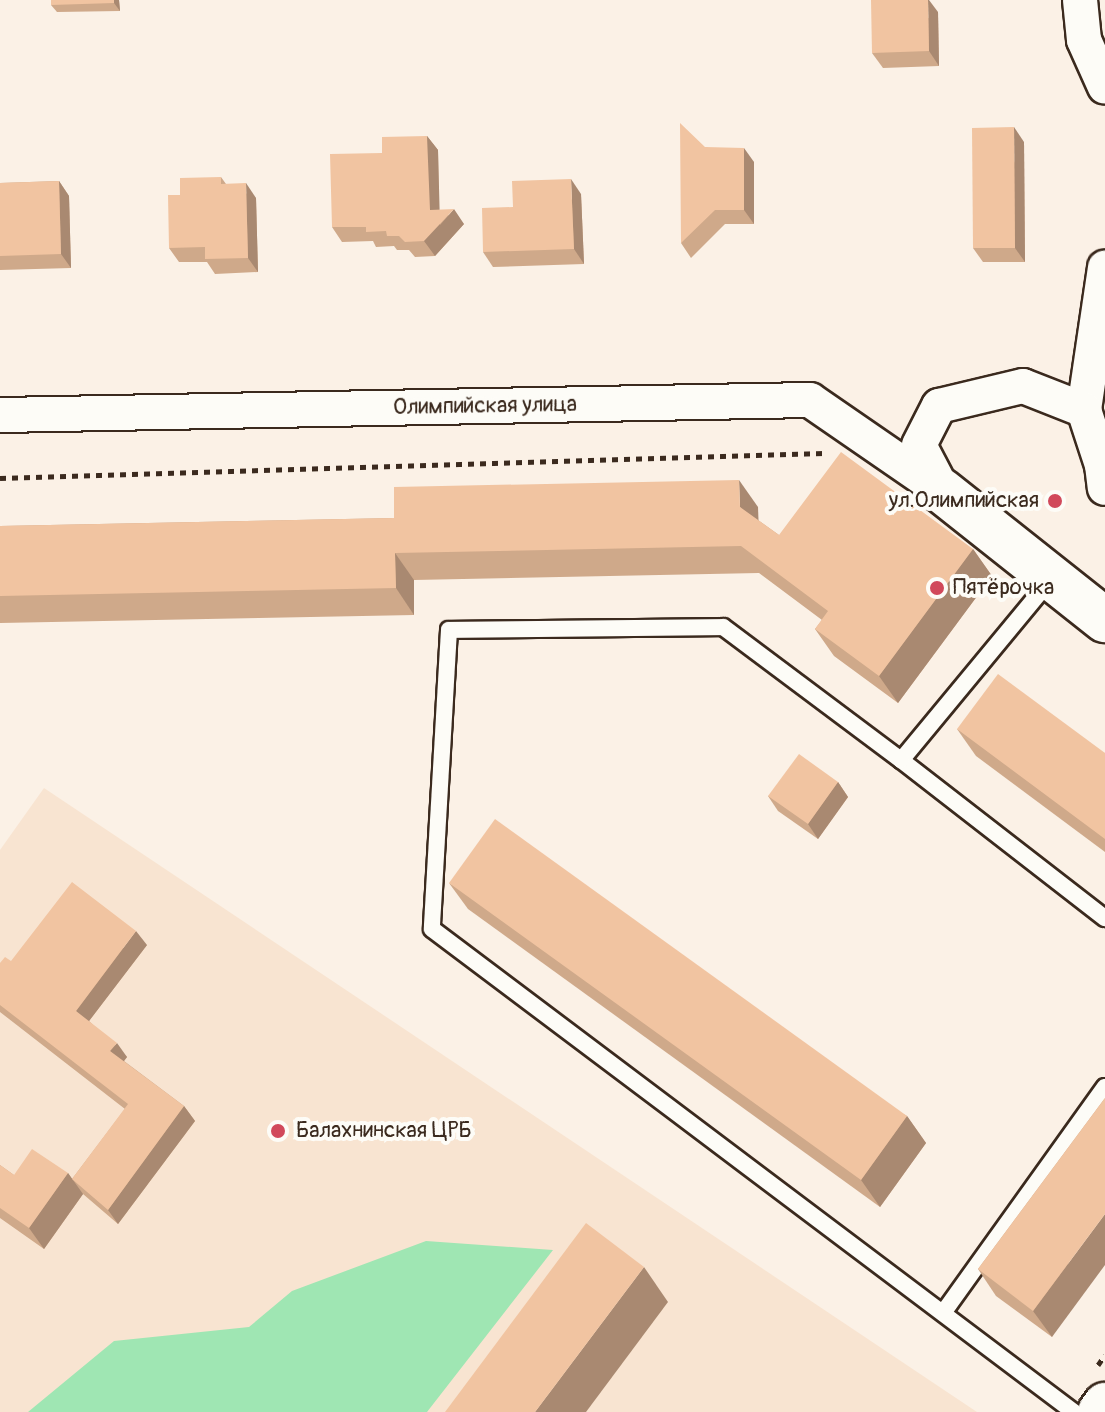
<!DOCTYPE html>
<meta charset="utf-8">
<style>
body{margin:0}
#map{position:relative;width:1105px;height:1412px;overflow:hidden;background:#fbf1e6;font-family:Pangolin,sans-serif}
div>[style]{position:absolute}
.built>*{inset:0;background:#f8e4d1}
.green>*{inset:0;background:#9fe6b3}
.path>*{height:5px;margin-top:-2.5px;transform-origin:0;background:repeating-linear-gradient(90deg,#3b2a1e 0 6px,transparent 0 12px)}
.roads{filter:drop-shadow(2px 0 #3b2a1e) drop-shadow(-2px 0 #3b2a1e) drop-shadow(0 2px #3b2a1e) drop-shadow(0 -2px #3b2a1e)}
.lane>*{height:16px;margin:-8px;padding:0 8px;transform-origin:8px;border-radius:8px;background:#fdfcf7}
.street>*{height:34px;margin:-17px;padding:0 17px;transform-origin:17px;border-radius:17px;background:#fdfcf7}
.secondary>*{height:44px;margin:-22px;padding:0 22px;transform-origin:22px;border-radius:22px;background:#fdfcf7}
.wall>*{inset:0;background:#cfa98a}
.shaded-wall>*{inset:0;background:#a98971}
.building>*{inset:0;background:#f1c4a1}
.dots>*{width:22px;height:22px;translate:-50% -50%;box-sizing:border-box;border:4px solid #fdfcf7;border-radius:50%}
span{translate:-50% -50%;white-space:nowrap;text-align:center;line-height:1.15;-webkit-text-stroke:8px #fdfcf7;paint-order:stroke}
.street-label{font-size:22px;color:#3b2a1e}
.poi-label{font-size:22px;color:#3b2a1e}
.right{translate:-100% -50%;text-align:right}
.left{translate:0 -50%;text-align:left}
</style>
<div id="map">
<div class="built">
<i style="clip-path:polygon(44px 788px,977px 1412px,0 1412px,0 850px)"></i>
</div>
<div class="green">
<i style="clip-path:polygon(426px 1241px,553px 1250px,427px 1412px,28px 1412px,114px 1341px,249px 1327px,292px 1291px)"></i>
</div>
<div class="path">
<i style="left:0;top:478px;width:825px;rotate:-1.74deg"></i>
<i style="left:1098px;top:1365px;width:12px;rotate:-55deg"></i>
</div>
<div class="roads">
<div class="lane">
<i style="left:1051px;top:579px;width:235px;rotate:129.6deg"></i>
<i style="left:901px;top:760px;width:258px;rotate:37.8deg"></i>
<i style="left:901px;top:760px;width:222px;rotate:-143.2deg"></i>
<i style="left:723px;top:627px;width:274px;rotate:179.4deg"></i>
<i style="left:449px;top:630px;width:299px;rotate:93.3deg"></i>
<i style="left:432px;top:929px;width:803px;rotate:36.96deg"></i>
<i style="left:943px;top:1313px;width:278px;rotate:-54.4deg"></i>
</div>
<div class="street">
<i style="left:1080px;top:0;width:40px;rotate:84.3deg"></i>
<i style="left:1084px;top:40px;width:51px;rotate:65.9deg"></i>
<i style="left:1084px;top:410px;width:144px;rotate:-81.6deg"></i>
<i style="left:0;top:415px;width:810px;rotate:-1.06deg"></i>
<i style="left:810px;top:400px;width:160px;rotate:34.6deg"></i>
<i style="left:941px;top:487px;width:47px;rotate:-117.6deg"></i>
<i style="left:919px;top:445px;width:44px;rotate:-62.9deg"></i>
<i style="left:939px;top:406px;width:86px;rotate:-13.4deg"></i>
<i style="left:1023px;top:386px;width:66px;rotate:21.5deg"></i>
<i style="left:1084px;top:410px;width:58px;rotate:71.9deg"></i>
<i style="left:1102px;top:465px;width:23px;rotate:83deg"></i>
</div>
<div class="secondary">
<i style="left:942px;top:491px;width:208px;rotate:38.4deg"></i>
<i style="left:1100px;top:1412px;width:9px;rotate:-54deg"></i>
</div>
</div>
<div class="wall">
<i style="clip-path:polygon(51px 0,119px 0,120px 11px,57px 12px,51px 5px)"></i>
<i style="clip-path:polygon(938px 12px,939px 66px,883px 68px,872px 53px)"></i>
<i style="clip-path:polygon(427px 136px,438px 150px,439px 210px,464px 224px,435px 256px,415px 257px,409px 250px,397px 250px,394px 246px,376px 247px,373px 241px,342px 242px,332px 227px,382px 153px)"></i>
<i style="clip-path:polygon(1024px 142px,1025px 262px,983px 262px,973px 248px)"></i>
<i style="clip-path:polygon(705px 147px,754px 162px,754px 224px,725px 224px,691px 258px,681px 243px)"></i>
<i style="clip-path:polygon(221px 177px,226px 184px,256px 198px,258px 272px,215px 274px,207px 262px,179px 262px,169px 248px,180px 195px)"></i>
<i style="clip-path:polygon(59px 181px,69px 196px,71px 268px,0 270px,0 183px)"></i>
<i style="clip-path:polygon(581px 194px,584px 264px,493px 267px,483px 252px)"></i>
<i style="clip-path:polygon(758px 507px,758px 520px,779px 535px,973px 549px,992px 576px,898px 703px,834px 656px,815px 629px,822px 620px,759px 573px,414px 580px,414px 615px,0 623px,0 526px,394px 518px)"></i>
<i style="clip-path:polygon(957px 729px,1105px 753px,1105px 852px,976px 756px)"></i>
<i style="clip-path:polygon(838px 782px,848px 797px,818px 839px,778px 811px,768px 796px)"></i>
<i style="clip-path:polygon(449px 883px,907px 1116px,926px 1143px,880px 1207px,468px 909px)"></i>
<i style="clip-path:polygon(147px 945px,89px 1021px,127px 1057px,124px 1061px,184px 1106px,195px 1121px,118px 1224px,83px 1194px,44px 1249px,0 1218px,0 1165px,14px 1175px,68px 1173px,72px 1179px,125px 1109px,0 1012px,0 963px)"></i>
<i style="clip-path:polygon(1105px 1098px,1052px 1337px,996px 1296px,978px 1269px)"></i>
</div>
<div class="shaded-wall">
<i style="clip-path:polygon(114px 0,119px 0,120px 11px,114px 3px)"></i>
<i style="clip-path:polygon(928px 0,929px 0,938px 12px,939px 66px,929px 51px)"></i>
<i style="clip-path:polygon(1014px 127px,1024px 142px,1025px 262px,1015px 248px)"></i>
<i style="clip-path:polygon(427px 136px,438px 150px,440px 225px,454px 209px,464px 224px,435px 256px,424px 241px)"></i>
<i style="clip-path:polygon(744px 148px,754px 162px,754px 224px,744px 210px)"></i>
<i style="clip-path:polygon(571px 179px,581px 194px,584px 264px,574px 249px)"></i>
<i style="clip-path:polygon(59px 181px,69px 196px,71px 268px,61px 254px)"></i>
<i style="clip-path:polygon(246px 183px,256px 198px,258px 272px,248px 258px)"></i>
<i style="clip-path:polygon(739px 480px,758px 507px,759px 534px,740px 507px)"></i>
<i style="clip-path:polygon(973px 549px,992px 576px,898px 703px,879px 676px)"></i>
<i style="clip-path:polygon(395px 553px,414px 580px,414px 615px,396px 588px)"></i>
<i style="clip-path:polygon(838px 782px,848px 797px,818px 839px,808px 824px)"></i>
<i style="clip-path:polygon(136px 931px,147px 945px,86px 1025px,76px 1011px)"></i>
<i style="clip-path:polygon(117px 1043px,127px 1057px,120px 1066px,110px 1051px)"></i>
<i style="clip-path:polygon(184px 1106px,195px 1121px,118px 1224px,108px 1210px)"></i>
<i style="clip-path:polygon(907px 1116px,926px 1143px,880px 1207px,861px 1180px)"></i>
<i style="clip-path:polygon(68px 1173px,83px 1194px,44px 1249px,29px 1228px)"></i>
<i style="clip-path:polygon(1105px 1214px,1105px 1265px,1052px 1337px,1033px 1311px)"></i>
<i style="clip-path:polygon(644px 1267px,668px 1302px,586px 1412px,535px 1412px)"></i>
</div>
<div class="building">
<i style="clip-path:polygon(51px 0,114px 0,114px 3px,51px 5px)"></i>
<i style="clip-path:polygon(871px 0,928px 0,929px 51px,872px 53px)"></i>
<i style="clip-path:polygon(680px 123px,705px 147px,744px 148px,744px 210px,715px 210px,681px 243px)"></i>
<i style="clip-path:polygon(1014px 127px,1015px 248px,973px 248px,972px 128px)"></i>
<i style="clip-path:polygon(427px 136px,430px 210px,454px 209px,424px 241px,405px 242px,399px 236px,387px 236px,386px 231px,366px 232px,366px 227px,332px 227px,330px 154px,382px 153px,382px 137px)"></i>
<i style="clip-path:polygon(221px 177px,221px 184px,246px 183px,248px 258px,205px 259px,205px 247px,169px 248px,168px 195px,180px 195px,180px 178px)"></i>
<i style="clip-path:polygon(571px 179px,574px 249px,483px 252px,482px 208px,513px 207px,512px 181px)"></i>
<i style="clip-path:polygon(59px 181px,61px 254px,0 256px,0 183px)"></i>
<i style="clip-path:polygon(841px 452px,973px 549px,879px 676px,815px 629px,828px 611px,741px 546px,395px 553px,396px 588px,0 596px,0 526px,394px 518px,394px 487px,739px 480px,740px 507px,779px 535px)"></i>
<i style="clip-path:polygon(998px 674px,1105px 753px,1105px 839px,957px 729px)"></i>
<i style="clip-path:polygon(799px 754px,838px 782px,808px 824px,768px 796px)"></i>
<i style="clip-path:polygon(495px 819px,907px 1116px,861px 1180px,449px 883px)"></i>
<i style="clip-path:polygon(72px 882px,136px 931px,76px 1011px,117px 1043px,110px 1051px,184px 1106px,108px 1210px,72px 1179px,128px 1104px,0 1005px,0 963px,5px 957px,11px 961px)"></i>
<i style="clip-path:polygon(1105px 1098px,1105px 1214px,1033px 1311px,978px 1269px)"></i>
<i style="clip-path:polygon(32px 1149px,68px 1173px,29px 1228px,0 1208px,0 1165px,14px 1175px)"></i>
<i style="clip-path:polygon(586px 1223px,644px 1267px,535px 1412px,445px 1412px)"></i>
</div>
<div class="dots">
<i style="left:1055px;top:501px;background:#d1495b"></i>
<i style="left:937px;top:588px;background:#d1495b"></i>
<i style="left:278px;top:1131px;background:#d1495b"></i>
</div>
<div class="street-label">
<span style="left:485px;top:406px;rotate:-1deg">Олимпийская улица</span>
</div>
<div class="poi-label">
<span class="right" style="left:1039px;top:501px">ул.Олимпийская</span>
<span class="left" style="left:953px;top:588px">Пятёрочка</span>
<span class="left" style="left:296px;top:1131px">Балахнинская ЦРБ</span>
</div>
</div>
